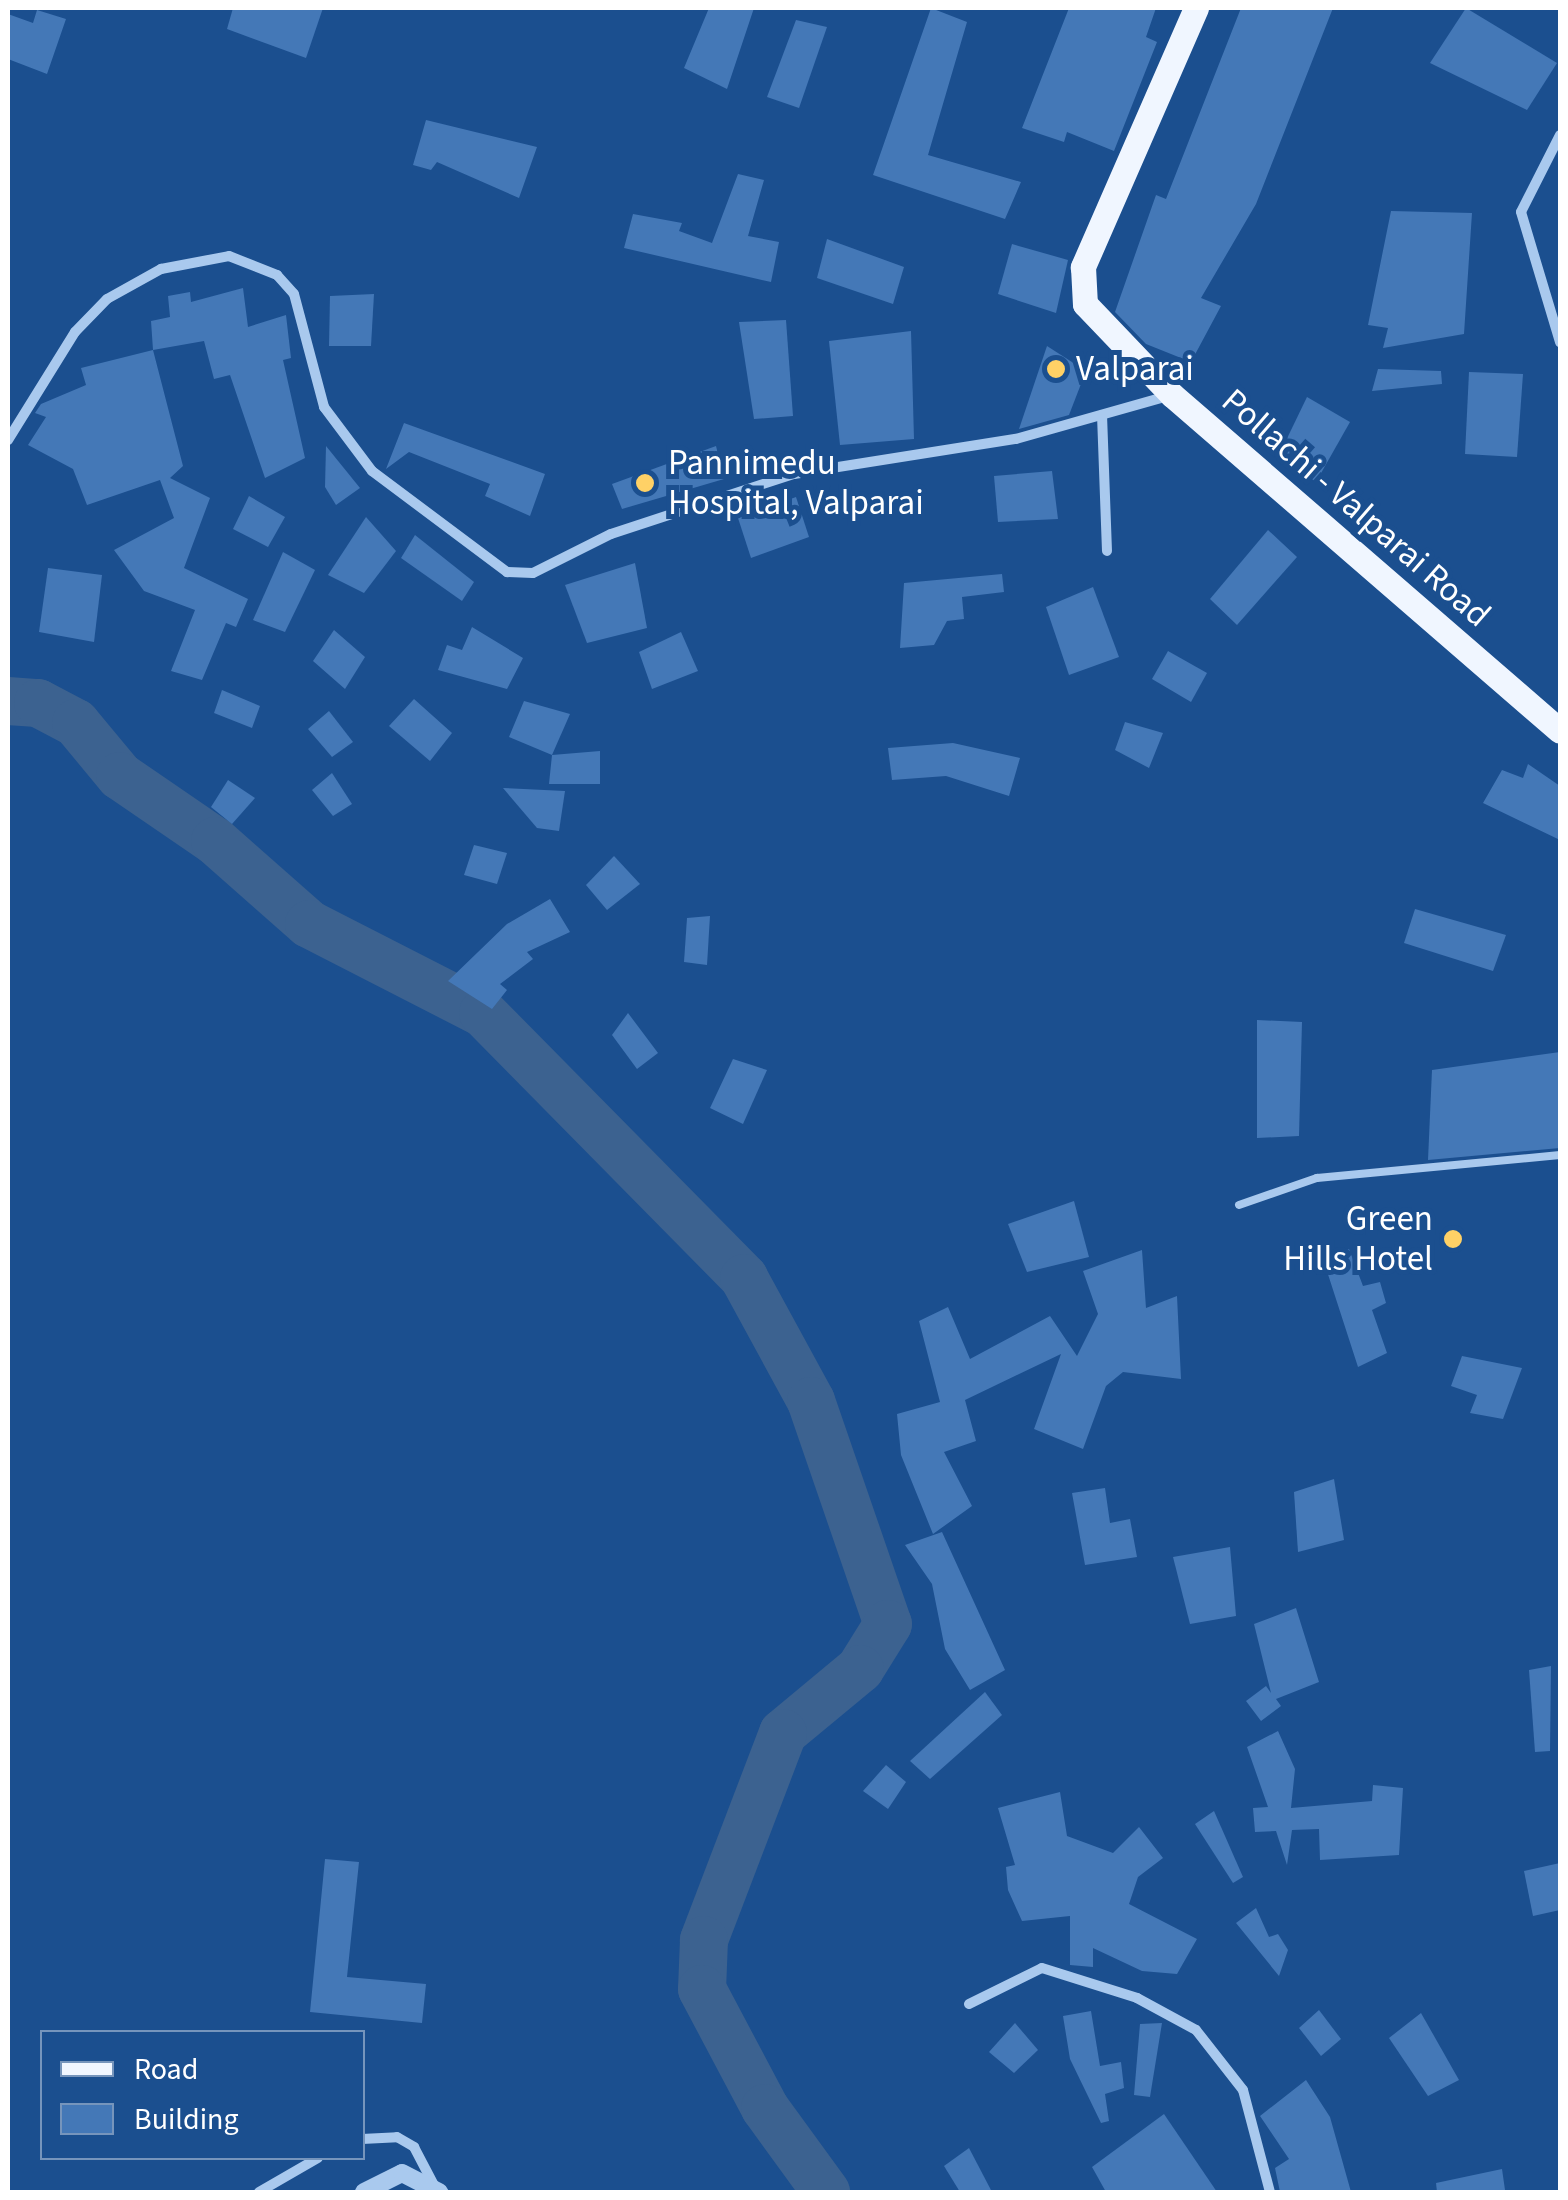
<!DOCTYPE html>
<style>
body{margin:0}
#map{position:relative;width:1568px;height:2200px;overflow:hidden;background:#1b4f8f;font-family:"Source Sans 3",sans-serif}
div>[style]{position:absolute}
.river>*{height:48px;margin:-24px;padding:0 24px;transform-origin:24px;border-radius:24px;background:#3c6290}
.building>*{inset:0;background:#4478b7}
.service>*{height:8px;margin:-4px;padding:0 4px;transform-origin:4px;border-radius:4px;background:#a9c9ee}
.minor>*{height:10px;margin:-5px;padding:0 5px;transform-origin:5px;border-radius:5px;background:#a9c9ee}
.tertiary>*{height:18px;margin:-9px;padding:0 9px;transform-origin:9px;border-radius:9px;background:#a9c9ee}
.primary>*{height:25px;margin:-12.5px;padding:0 12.5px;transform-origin:12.5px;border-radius:12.5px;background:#f0f6ff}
.dots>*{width:28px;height:28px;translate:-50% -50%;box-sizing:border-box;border:5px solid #1b4f8f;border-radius:50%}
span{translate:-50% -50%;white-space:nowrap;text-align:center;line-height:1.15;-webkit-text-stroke:10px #1b4f8f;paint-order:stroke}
.poi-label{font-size:35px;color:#fff}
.left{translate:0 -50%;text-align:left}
.right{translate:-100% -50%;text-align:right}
.street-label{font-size:35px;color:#fff}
.frame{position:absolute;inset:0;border:10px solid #fff;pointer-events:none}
.legend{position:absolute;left:40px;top:2030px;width:325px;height:130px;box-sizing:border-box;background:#1b4f8f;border:2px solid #7695bc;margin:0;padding:12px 18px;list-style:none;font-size:30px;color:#fff}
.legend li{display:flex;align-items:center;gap:20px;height:50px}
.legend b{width:50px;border:2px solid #7695bc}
</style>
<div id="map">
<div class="river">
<i style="left:8px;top:701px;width:30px;rotate:4deg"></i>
<i style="left:38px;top:703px;width:43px;rotate:27.8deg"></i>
<i style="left:76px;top:723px;width:69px;rotate:50.3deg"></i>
<i style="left:120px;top:776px;width:115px;rotate:34.4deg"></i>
<i style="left:215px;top:841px;width:125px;rotate:41.4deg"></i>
<i style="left:309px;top:924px;width:195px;rotate:27.1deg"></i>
<i style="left:483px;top:1013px;width:372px;rotate:45.4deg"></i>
<i style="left:744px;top:1278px;width:140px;rotate:61.4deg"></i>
<i style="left:811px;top:1401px;width:236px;rotate:71deg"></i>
<i style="left:888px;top:1624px;width:53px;rotate:121.9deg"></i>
<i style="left:860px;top:1669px;width:100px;rotate:140.3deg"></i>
<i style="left:783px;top:1733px;width:222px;rotate:110.9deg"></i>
<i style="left:704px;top:1940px;width:49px;rotate:92.3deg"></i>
<i style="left:702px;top:1989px;width:135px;rotate:62.1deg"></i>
<i style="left:765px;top:2108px;width:104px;rotate:54deg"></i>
</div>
<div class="building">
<i style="clip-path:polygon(233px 8px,323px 8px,306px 58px,227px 29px)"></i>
<i style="clip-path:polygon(709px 8px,754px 8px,727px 89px,684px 68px)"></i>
<i style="clip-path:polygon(931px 8px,967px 22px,928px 155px,1021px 182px,1005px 219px,873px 175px)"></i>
<i style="clip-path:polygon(1069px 8px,1156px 8px,1146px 37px,1157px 42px,1114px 151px,1067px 132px,1064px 142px,1022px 128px)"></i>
<i style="clip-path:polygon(1241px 8px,1333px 8px,1256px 204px,1201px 298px,1221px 306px,1191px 362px,1146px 344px,1115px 312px,1156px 195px,1166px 199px)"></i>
<i style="clip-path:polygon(1466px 8px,1557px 63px,1527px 110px,1430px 63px)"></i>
<i style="clip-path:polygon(37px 10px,66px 19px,47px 74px,8px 59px,8px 14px,33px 23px)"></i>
<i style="clip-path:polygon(796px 20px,827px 27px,799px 108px,767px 97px)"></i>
<i style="clip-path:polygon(426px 120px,537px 147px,519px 198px,437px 162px,431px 170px,413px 165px)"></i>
<i style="clip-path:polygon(738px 174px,764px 180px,748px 236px,779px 242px,771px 282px,624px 248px,633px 214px,682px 223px,679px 231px,712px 243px)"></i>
<i style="clip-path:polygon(1391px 211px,1472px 213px,1464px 334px,1383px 348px,1388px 328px,1368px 325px)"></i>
<i style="clip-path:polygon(827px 239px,904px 267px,893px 304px,817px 278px)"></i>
<i style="clip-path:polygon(1012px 244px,1068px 260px,1056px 313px,998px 294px)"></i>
<i style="clip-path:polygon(243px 288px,248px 327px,286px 315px,291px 358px,283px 360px,305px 458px,265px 478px,230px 375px,214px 379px,204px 341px,153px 350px,151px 321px,170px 317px,168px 296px,190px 292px,191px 302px)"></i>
<i style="clip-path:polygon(374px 294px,371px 346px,329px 346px,330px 296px)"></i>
<i style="clip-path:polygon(786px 320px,793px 416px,754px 419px,739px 322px)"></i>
<i style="clip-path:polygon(911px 331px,914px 439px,840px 445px,829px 341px)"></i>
<i style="clip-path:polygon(1047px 346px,1086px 371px,1069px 415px,1019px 429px)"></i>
<i style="clip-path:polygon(153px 350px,183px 466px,170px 478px,210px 498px,184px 568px,248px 599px,236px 627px,226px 623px,202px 680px,171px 671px,195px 610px,144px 591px,114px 550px,174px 518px,160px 480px,87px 505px,73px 469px,28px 445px,46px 417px,35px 413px,41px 404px,86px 385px,81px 368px)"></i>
<i style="clip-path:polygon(1378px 369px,1441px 371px,1442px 384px,1372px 391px)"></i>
<i style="clip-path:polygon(1469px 372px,1523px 374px,1517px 457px,1465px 454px)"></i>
<i style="clip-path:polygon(1307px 397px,1350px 422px,1316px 482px,1279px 455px)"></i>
<i style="clip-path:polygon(404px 423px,545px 474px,530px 516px,485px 496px,490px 484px,409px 452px,386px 469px)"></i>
<i style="clip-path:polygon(326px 446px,360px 488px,336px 505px,325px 487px)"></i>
<i style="clip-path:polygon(716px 446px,724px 479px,622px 509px,612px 484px)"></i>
<i style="clip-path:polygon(1052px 471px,1058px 519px,998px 522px,994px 476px)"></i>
<i style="clip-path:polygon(249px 496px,285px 517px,268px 547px,233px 529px)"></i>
<i style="clip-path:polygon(796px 497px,809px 537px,751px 558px,738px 518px)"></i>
<i style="clip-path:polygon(366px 517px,396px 551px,364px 593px,328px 575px)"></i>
<i style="clip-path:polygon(1268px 530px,1297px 557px,1237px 625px,1210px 599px)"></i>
<i style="clip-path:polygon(415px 535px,474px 582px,462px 601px,401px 558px)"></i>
<i style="clip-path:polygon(283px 552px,315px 570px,285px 632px,253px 620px)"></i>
<i style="clip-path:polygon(635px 563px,647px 628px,587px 643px,565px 585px)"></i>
<i style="clip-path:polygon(48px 568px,102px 575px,94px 642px,39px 632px)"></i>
<i style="clip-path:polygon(1002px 574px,1004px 592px,962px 597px,964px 619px,947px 621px,934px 645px,900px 648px,904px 583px)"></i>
<i style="clip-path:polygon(1093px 587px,1119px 657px,1069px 675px,1046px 607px)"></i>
<i style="clip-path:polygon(472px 627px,523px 658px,507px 689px,438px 670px,447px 645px,462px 650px)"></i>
<i style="clip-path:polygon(334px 630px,365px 657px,345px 689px,313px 661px)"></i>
<i style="clip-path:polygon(681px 632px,698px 671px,652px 689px,639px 652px)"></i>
<i style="clip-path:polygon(1168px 651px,1207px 673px,1191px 702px,1152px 679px)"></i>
<i style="clip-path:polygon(222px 690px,260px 706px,252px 728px,214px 713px)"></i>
<i style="clip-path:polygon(414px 699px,452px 733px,430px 761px,389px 726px)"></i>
<i style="clip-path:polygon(524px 701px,570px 714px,552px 755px,509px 737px)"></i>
<i style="clip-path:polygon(329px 711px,353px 742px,332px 757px,308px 729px)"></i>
<i style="clip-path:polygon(1125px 722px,1163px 733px,1149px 768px,1115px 750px)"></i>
<i style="clip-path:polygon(953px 743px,1020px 758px,1009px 796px,946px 776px,892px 780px,888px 748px)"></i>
<i style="clip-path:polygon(600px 751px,600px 784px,549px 784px,552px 755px)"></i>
<i style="clip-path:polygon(1528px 764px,1560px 786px,1560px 840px,1483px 803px,1502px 770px,1523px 778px)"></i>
<i style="clip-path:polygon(332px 773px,352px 804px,333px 816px,312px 790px)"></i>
<i style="clip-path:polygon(228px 780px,255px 798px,232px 824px,211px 807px)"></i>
<i style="clip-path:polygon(503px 788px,565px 791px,559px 831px,537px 828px)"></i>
<i style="clip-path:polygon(474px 845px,507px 853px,497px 884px,464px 875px)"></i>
<i style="clip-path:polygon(614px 856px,640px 884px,607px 910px,586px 885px)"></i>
<i style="clip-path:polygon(550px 899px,570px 932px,527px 952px,533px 959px,500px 984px,507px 990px,492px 1009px,448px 981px,507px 924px)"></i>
<i style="clip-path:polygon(1415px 909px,1506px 935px,1493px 971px,1404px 943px)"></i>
<i style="clip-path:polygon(710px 916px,707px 965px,684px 962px,687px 918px)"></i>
<i style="clip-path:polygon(628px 1013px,658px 1053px,637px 1069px,612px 1035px)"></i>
<i style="clip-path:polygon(1257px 1020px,1302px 1022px,1299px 1136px,1257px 1138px)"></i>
<i style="clip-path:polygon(1560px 1052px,1560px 1148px,1428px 1160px,1432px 1070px)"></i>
<i style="clip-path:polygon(733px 1059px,767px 1070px,743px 1124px,710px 1108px)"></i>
<i style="clip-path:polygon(1074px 1201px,1089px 1257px,1027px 1272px,1008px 1224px)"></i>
<i style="clip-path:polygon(1349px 1249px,1363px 1286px,1380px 1282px,1386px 1303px,1372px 1310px,1387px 1353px,1358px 1367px,1324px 1262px)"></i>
<i style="clip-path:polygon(1142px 1250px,1146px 1308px,1177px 1296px,1181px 1379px,1123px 1372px,1106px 1386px,1083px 1449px,1034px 1429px,1061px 1354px,965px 1400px,976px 1441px,944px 1452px,972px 1506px,933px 1534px,901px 1455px,897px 1414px,940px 1402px,919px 1321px,948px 1307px,970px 1359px,1050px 1316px,1077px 1356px,1098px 1314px,1083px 1271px)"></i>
<i style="clip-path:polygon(1462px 1356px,1522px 1368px,1503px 1419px,1470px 1413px,1477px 1395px,1451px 1386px)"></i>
<i style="clip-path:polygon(1334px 1479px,1344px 1540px,1298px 1552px,1294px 1492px)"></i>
<i style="clip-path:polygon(1105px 1488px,1110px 1523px,1130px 1519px,1137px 1557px,1085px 1565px,1072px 1493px)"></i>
<i style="clip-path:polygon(942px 1532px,1005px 1670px,970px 1690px,945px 1649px,932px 1584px,905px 1545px)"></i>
<i style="clip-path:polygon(1230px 1547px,1236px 1616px,1190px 1624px,1173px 1557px)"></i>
<i style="clip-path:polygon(1296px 1608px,1319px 1682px,1276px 1699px,1281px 1706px,1261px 1721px,1246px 1701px,1266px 1686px,1271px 1693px,1254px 1624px)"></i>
<i style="clip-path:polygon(1551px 1666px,1550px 1751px,1535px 1752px,1529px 1670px)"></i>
<i style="clip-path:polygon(985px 1692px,1002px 1715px,930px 1779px,910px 1761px)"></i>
<i style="clip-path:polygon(1278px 1731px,1295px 1769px,1291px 1808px,1372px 1801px,1373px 1785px,1403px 1788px,1399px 1855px,1320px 1860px,1319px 1829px,1292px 1830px,1287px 1865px,1276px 1831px,1255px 1832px,1253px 1808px,1268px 1807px,1247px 1747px)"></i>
<i style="clip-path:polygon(886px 1765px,906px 1782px,888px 1809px,863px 1791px)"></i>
<i style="clip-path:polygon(1060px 1792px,1067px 1836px,1113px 1853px,1139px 1827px,1163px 1858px,1138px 1877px,1129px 1904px,1197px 1939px,1177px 1974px,1142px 1971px,1093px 1948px,1093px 1967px,1070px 1965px,1070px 1916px,1022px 1921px,1008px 1890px,1006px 1867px,1015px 1865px,998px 1808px)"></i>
<i style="clip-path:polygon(1214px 1811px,1243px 1877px,1233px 1883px,1195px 1824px)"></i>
<i style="clip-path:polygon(325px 1859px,359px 1862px,347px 1977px,426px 1984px,422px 2023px,310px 2012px)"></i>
<i style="clip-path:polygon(1560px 1863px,1560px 1910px,1533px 1916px,1524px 1871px)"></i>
<i style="clip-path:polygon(1256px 1908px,1269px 1937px,1278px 1934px,1288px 1950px,1279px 1976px,1236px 1923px)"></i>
<i style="clip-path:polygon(1319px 2010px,1341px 2039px,1321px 2056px,1299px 2028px)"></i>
<i style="clip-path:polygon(1091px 2011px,1100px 2066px,1121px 2062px,1124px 2088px,1105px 2094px,1109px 2121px,1101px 2123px,1070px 2059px,1063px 2016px)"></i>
<i style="clip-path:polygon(1421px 2013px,1459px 2080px,1428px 2096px,1389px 2038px)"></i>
<i style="clip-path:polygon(1015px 2023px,1038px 2050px,1014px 2073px,989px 2052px)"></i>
<i style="clip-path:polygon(1162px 2023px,1150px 2097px,1134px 2095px,1140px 2024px)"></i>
<i style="clip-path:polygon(1306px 2080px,1330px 2117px,1351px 2192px,1280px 2192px,1275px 2168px,1289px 2159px,1260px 2116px)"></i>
<i style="clip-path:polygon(1164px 2114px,1217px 2192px,1106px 2192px,1092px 2167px)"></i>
<i style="clip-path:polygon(969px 2148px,992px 2192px,960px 2192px,944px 2166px)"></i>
<i style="clip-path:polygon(1502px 2169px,1505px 2190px,1437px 2192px,1436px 2183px)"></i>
</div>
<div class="service">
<i style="left:1239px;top:1205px;width:83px;rotate:-19.1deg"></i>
<i style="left:1317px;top:1178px;width:244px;rotate:-5.4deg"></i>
</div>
<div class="minor">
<i style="left:1560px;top:135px;width:86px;rotate:116.9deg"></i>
<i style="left:1521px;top:212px;width:136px;rotate:73.3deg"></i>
<i style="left:1102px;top:415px;width:136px;rotate:87.9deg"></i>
<i style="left:8px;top:440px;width:127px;rotate:-58.2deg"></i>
<i style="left:75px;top:332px;width:46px;rotate:-45.9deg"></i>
<i style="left:107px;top:299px;width:62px;rotate:-29.1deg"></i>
<i style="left:161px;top:269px;width:69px;rotate:-10.8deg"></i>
<i style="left:229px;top:256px;width:52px;rotate:21.6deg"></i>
<i style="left:277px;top:275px;width:25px;rotate:48deg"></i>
<i style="left:294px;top:294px;width:117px;rotate:75.1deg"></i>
<i style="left:324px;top:407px;width:80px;rotate:53.1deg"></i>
<i style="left:372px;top:471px;width:169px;rotate:36.8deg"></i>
<i style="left:507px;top:572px;width:26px;rotate:2deg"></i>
<i style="left:533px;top:573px;width:87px;rotate:-26.6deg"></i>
<i style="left:611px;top:534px;width:193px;rotate:-18.2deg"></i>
<i style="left:794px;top:474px;width:225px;rotate:-9deg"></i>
<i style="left:1016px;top:439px;width:161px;rotate:-15.8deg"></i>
<i style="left:969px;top:2004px;width:81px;rotate:-26.3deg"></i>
<i style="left:1042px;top:1968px;width:100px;rotate:17.5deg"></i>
<i style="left:1137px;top:1998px;width:67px;rotate:28.5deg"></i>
<i style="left:1196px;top:2030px;width:76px;rotate:51.9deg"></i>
<i style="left:1243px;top:2090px;width:106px;rotate:75.2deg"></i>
<i style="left:362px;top:2139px;width:35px;rotate:-3deg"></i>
<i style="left:397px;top:2137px;width:20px;rotate:30deg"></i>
<i style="left:414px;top:2147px;width:47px;rotate:62.4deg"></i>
<i style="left:259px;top:2192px;width:68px;rotate:-30deg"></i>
</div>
<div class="tertiary">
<i style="left:364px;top:2192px;width:42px;rotate:-26.6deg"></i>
<i style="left:402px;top:2173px;width:42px;rotate:27.2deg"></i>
</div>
<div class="primary">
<i style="left:1196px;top:8px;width:283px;rotate:113.6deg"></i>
<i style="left:1083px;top:267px;width:37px;rotate:87deg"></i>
<i style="left:1085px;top:304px;width:126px;rotate:46.3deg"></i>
<i style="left:1172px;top:395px;width:513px;rotate:40.89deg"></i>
</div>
<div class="dots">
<i style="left:1056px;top:369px;background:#ffd166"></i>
<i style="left:645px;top:483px;background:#ffd166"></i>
<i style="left:1453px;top:1239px;background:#ffd166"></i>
</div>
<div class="poi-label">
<span class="left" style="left:1076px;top:369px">Valparai</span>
<span class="left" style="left:668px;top:483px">Pannimedu<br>Hospital, Valparai</span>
<span class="right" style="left:1433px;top:1239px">Green<br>Hills Hotel</span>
</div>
<div class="street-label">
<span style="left:1356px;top:508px;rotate:41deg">Pollachi - Valparai Road</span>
</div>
<div class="frame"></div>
<ul class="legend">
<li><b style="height:12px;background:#f0f6ff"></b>Road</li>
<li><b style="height:28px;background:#4478b7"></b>Building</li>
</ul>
</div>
